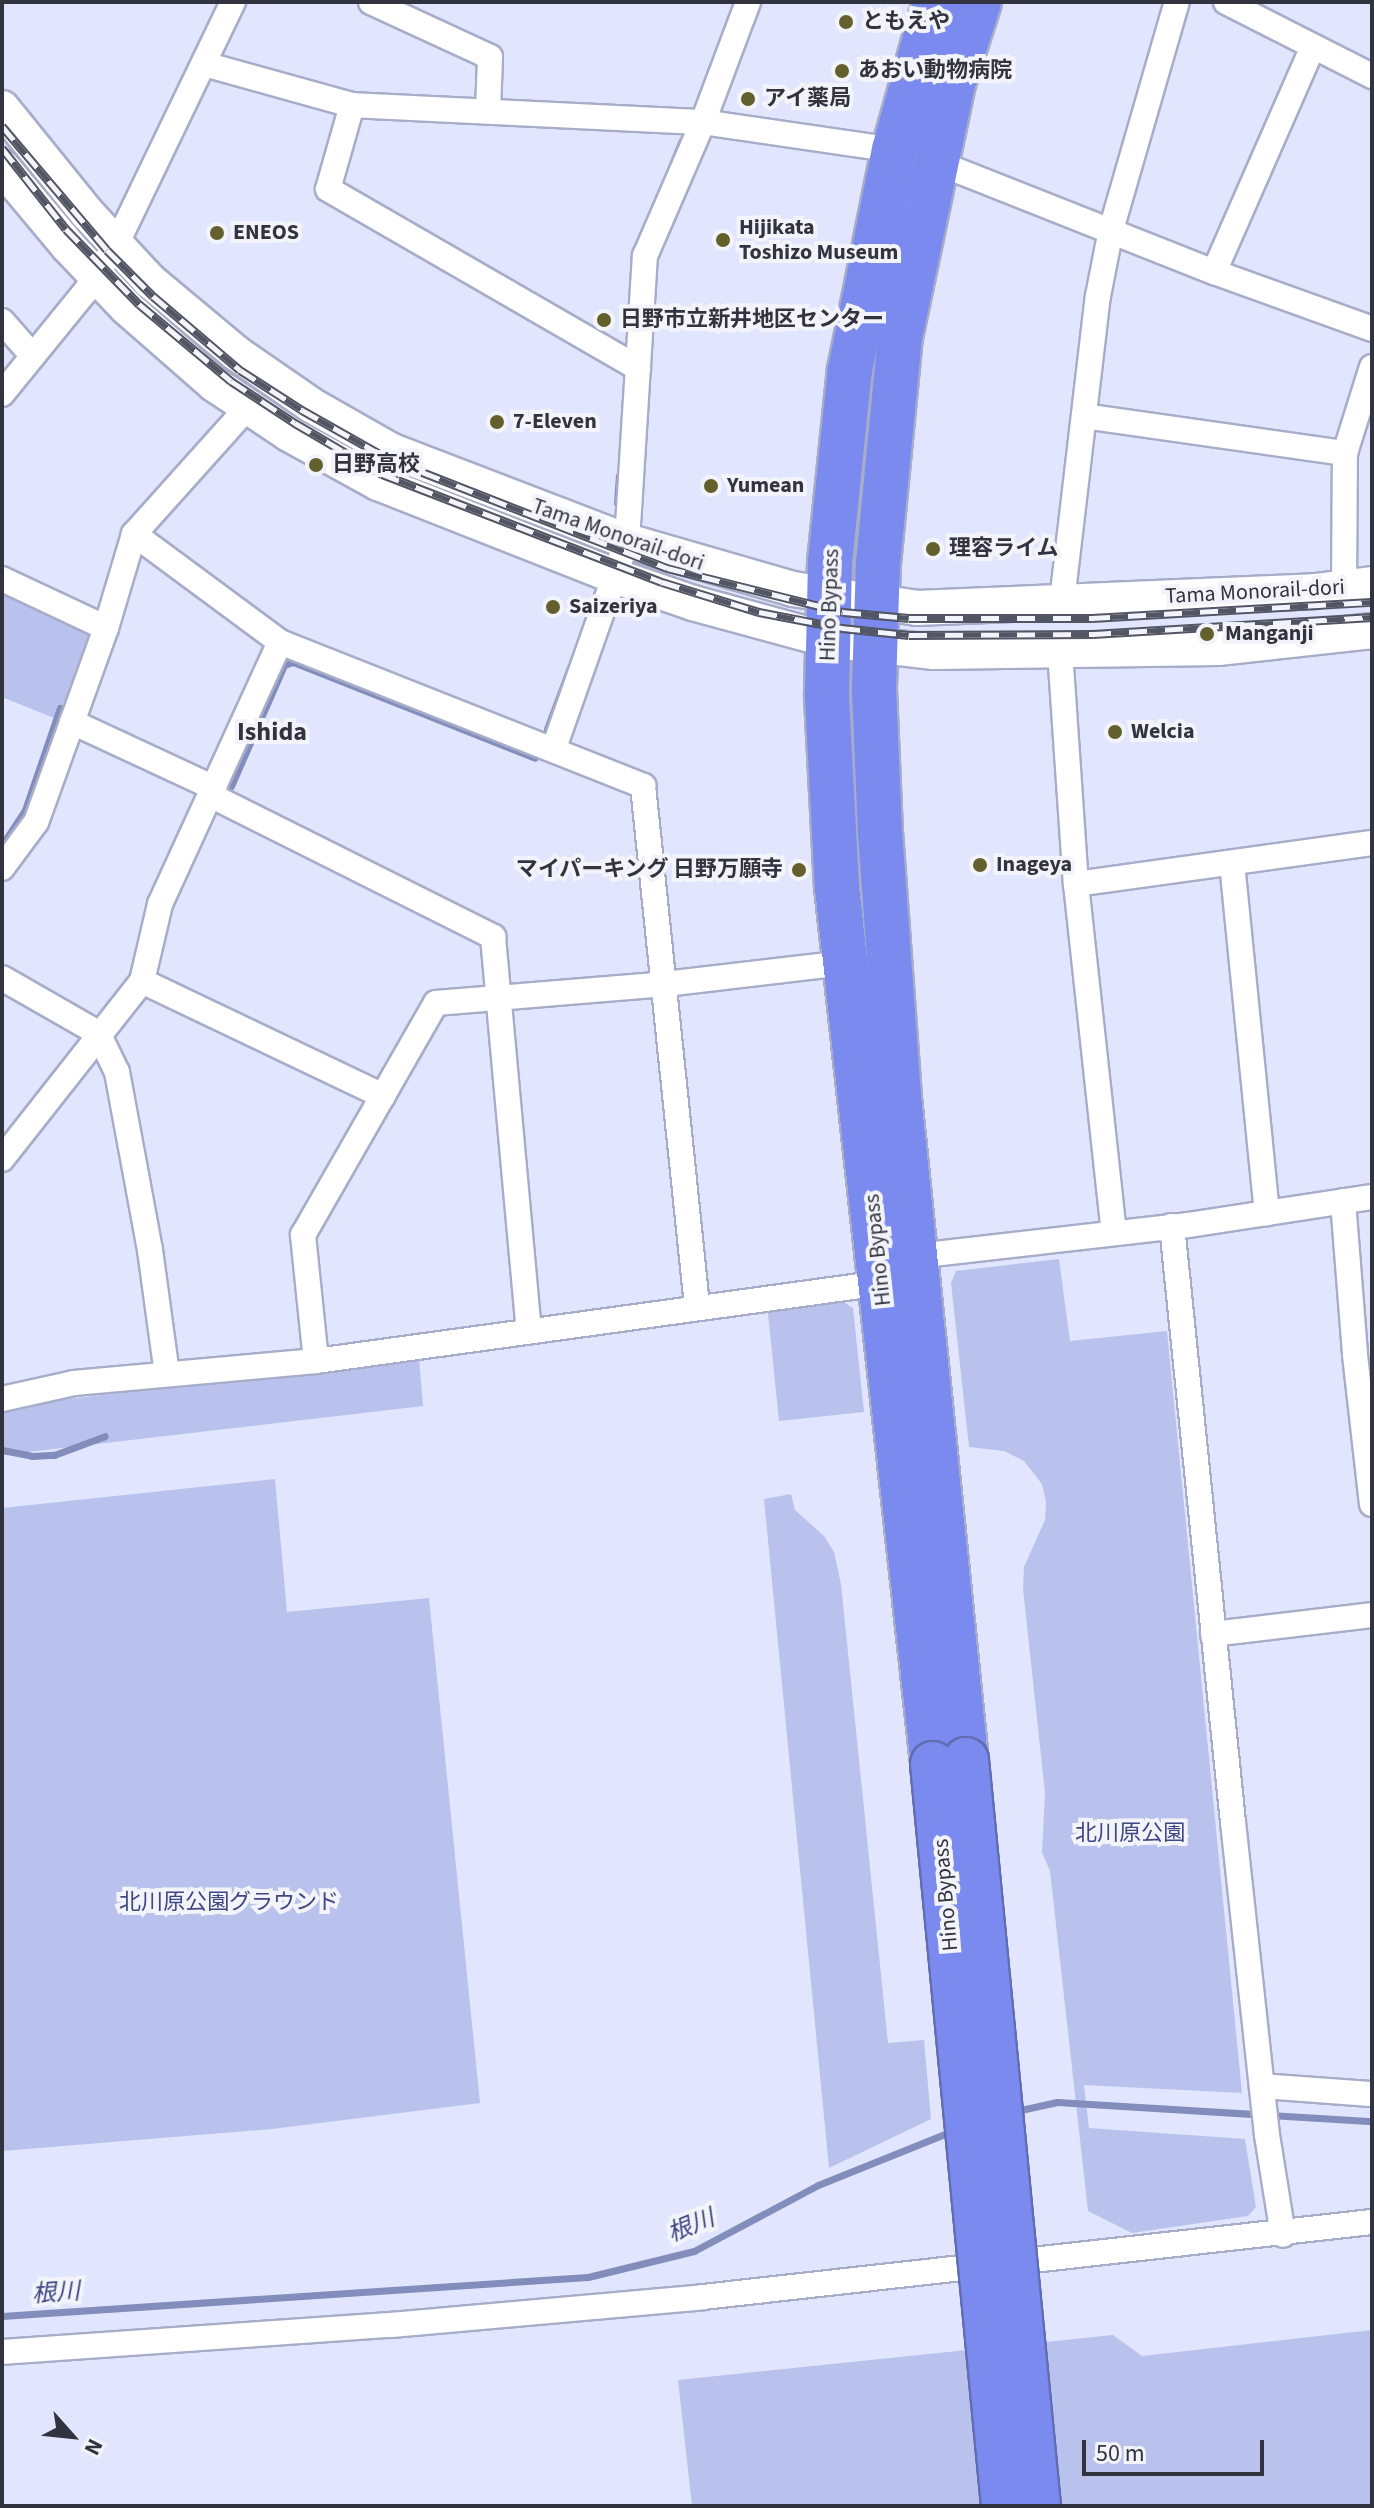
<!DOCTYPE html>
<meta charset="utf-8">
<style>
body{margin:0}
#map{position:relative;width:1374px;height:2508px;overflow:hidden;background:#e1e6fe;font-family:"Source Sans 3","Noto Sans JP",sans-serif}
div>[style]{position:absolute}
.green>*{inset:0;background:#b9c2ec}
.stream>*{height:7px;margin:-3.5px;padding:0 3.5px;transform-origin:3.5px;border-radius:3.5px;background:#838dbc}
.roads{filter:drop-shadow(2px 0 #a7adc9) drop-shadow(-2px 0 #a7adc9) drop-shadow(0 2px #a7adc9) drop-shadow(0 -2px #a7adc9)}
.street>*{height:24px;margin:-12px;padding:0 12px;transform-origin:12px;border-radius:12px;background:#fff}
.secondary>*{height:34px;margin:-17px;padding:0 17px;transform-origin:17px;border-radius:17px;background:#fff}
.highway>*{height:44px;margin:-22px;padding:0 22px;transform-origin:22px;border-radius:22px;background:#7b8aef}
.rail>*{height:9px;margin-top:-4.5px;transform-origin:0;background:repeating-linear-gradient(90deg,#f3f4fa 0 18px,#525563 0 36px);box-sizing:border-box;border-block:2px solid #525563}
.bridges{filter:drop-shadow(2px 0 #616cb1) drop-shadow(-2px 0 #616cb1) drop-shadow(0 2px #616cb1) drop-shadow(0 -2px #616cb1)}
.highway-bridge>*{height:44px;margin:-22px;padding:0 22px;transform-origin:22px;border-radius:22px;background:#7b8aef}
.dots>*{width:22px;height:22px;translate:-50% -50%;box-sizing:border-box;border:4px solid #f3f4fa;border-radius:50%}
span{translate:-50% -50%;white-space:nowrap;text-align:center;line-height:1.15;-webkit-text-stroke:8px #f3f4fa;paint-order:stroke}
.poi-label{font-size:22px;color:#31333f;font-weight:700}
.left{translate:0 -50%;text-align:left}
.right{translate:-100% -50%;text-align:right}
.street-label{font-size:22px;color:#31333f}
.park-label{font-size:22px;color:#3f4784}
.water-label{font-size:24px;color:#3c4480;font-style:italic}
.quarter-label{font-size:26px;color:#31333f;font-weight:700}
.frame{position:absolute;inset:0;border:4px solid #31333f;pointer-events:none}
.north{position:absolute;left:32px;top:2396px;width:80px;height:80px;-webkit-text-stroke:6px #f3f4fa;paint-order:stroke;rotate:117deg;font-size:22px;font-weight:700;line-height:32px;text-align:center;color:#31333f}
.north::after{content:'';display:block;margin:auto;width:28px;height:36px;background:#31333f;clip-path:polygon(50% 0,100% 100%,50% 72%,0 100%)}
.scale{position:absolute;left:1082px;top:2440px;width:182px;height:36px;box-sizing:border-box;border:4px solid #31333f;border-top:0;padding-left:10px;font-size:24px;line-height:28px;white-space:nowrap;color:#31333f;-webkit-text-stroke:6px #f3f4fa;paint-order:stroke}
</style>
<div id="map">
<div class="green">
<i style="clip-path:polygon(2px 581px,97px 631px,59px 720px,2px 697px)"></i>
<i style="clip-path:polygon(1059px 1259px,1070px 1341px,1167px 1331px,1242px 2093px,1084px 2085px,1089px 2128px,1245px 2139px,1256px 2207px,1248px 2216px,1132px 2233px,1088px 2211px,1050px 1871px,1042px 1852px,1045px 1793px,1023px 1589px,1024px 1567px,1045px 1520px,1046px 1502px,1042px 1484px,1024px 1461px,1004px 1451px,969px 1447px,951px 1283px,956px 1271px)"></i>
<i style="clip-path:polygon(842px 1301px,853px 1308px,864px 1412px,779px 1421px,768px 1313px)"></i>
<i style="clip-path:polygon(419px 1357px,423px 1406px,2px 1455px,2px 1407px)"></i>
<i style="clip-path:polygon(275px 1479px,287px 1612px,429px 1598px,480px 2103px,272px 2129px,2px 2151px,2px 1508px)"></i>
<i style="clip-path:polygon(791px 1494px,795px 1510px,824px 1536px,834px 1552px,841px 1584px,888px 2043px,924px 2040px,931px 2119px,829px 2168px,764px 1499px)"></i>
<i style="clip-path:polygon(1372px 2330px,1372px 2506px,692px 2506px,678px 2380px,1113px 2335px,1142px 2356px)"></i>
</div>
<div class="stream">
<i style="left:673px;top:162px;width:22px;rotate:-68deg"></i>
<i style="left:617px;top:503px;width:27px;rotate:-86deg"></i>
<i style="left:547px;top:729px;width:66px;rotate:-69.6deg"></i>
<i style="left:231px;top:786px;width:132px;rotate:-66.3deg"></i>
<i style="left:284px;top:665px;width:9px;rotate:-18deg"></i>
<i style="left:293px;top:662px;width:260px;rotate:21.6deg"></i>
<i style="left:2px;top:845px;width:42px;rotate:-56.7deg"></i>
<i style="left:25px;top:810px;width:108px;rotate:-71.1deg"></i>
<i style="left:2px;top:1450px;width:31px;rotate:11deg"></i>
<i style="left:32px;top:1456px;width:22px;rotate:-3deg"></i>
<i style="left:54px;top:1455px;width:54px;rotate:-20.4deg"></i>
<i style="left:1016px;top:2111px;width:42px;rotate:-12.4deg"></i>
<i style="left:1057px;top:2102px;width:316px;rotate:3.5deg"></i>
<i style="left:2px;top:2316px;width:587px;rotate:-3.81deg"></i>
<i style="left:588px;top:2277px;width:109px;rotate:-13.8deg"></i>
<i style="left:694px;top:2251px;width:140px;rotate:-28deg"></i>
<i style="left:818px;top:2185px;width:148px;rotate:-21.9deg"></i>
</div>
<div class="roads">
<div class="street">
<i style="left:371px;top:2px;width:131px;rotate:24.8deg"></i>
<i style="left:490px;top:57px;width:54px;rotate:92.1deg"></i>
<i style="left:1226px;top:2px;width:164px;rotate:26.9deg"></i>
<i style="left:204px;top:64px;width:154px;rotate:15.5deg"></i>
<i style="left:352px;top:105px;width:351px;rotate:2.8deg"></i>
<i style="left:703px;top:122px;width:193px;rotate:8.3deg"></i>
<i style="left:352px;top:105px;width:87px;rotate:105.9deg"></i>
<i style="left:328px;top:189px;width:358px;rotate:30deg"></i>
<i style="left:936px;top:162px;width:299px;rotate:21.6deg"></i>
<i style="left:1214px;top:272px;width:168px;rotate:19.8deg"></i>
<i style="left:1214px;top:272px;width:246px;rotate:-66.3deg"></i>
<i style="left:2px;top:321px;width:45px;rotate:48.6deg"></i>
<i style="left:2px;top:394px;width:132px;rotate:-50.9deg"></i>
<i style="left:85px;top:292px;width:56px;rotate:-56.6deg"></i>
<i style="left:116px;top:245px;width:270px;rotate:-64.3deg"></i>
<i style="left:1084px;top:416px;width:264px;rotate:8.1deg"></i>
<i style="left:134px;top:534px;width:171px;rotate:-48.1deg"></i>
<i style="left:2px;top:579px;width:115px;rotate:25.2deg"></i>
<i style="left:106px;top:628px;width:206px;rotate:109.8deg"></i>
<i style="left:36px;top:822px;width:57px;rotate:126.5deg"></i>
<i style="left:1344px;top:587px;width:134px;rotate:-89.6deg"></i>
<i style="left:1345px;top:453px;width:90px;rotate:-72.6deg"></i>
<i style="left:1062px;top:601px;width:307px;rotate:-83.3deg"></i>
<i style="left:1098px;top:296px;width:67px;rotate:-78.9deg"></i>
<i style="left:1111px;top:230px;width:237px;rotate:-73.9deg"></i>
<i style="left:106px;top:628px;width:98px;rotate:-73.4deg"></i>
<i style="left:134px;top:534px;width:182px;rotate:36.5deg"></i>
<i style="left:280px;top:642px;width:391px;rotate:21.6deg"></i>
<i style="left:643px;top:786px;width:523px;rotate:84.07deg"></i>
<i style="left:1060px;top:651px;width:234px;rotate:86.1deg"></i>
<i style="left:1076px;top:884px;width:351px;rotate:83.8deg"></i>
<i style="left:72px;top:722px;width:157px;rotate:24.9deg"></i>
<i style="left:554px;top:748px;width:219px;rotate:-70.6deg"></i>
<i style="left:627px;top:541px;width:286px;rotate:-86.4deg"></i>
<i style="left:645px;top:256px;width:146px;rotate:-66.6deg"></i>
<i style="left:703px;top:122px;width:128px;rotate:-69.4deg"></i>
<i style="left:210px;top:795px;width:317px;rotate:26.6deg"></i>
<i style="left:493px;top:937px;width:394px;rotate:84.8deg"></i>
<i style="left:1232px;top:863px;width:352px;rotate:84.3deg"></i>
<i style="left:1076px;top:884px;width:299px;rotate:-7.9deg"></i>
<i style="left:2px;top:978px;width:111px;rotate:29.8deg"></i>
<i style="left:98px;top:1033px;width:43px;rotate:64deg"></i>
<i style="left:117px;top:1072px;width:181px;rotate:79.5deg"></i>
<i style="left:150px;top:1250px;width:125px;rotate:82.2deg"></i>
<i style="left:142px;top:981px;width:267px;rotate:25.5deg"></i>
<i style="left:2px;top:1159px;width:226px;rotate:-51.8deg"></i>
<i style="left:142px;top:981px;width:79px;rotate:-76.8deg"></i>
<i style="left:160px;top:904px;width:288px;rotate:-65.4deg"></i>
<i style="left:1343px;top:1201px;width:154px;rotate:85.5deg"></i>
<i style="left:1355px;top:1355px;width:150px;rotate:83.5deg"></i>
<i style="left:1172px;top:1226px;width:599px;rotate:84.16deg"></i>
<i style="left:1233px;top:1822px;width:315px;rotate:83.8deg"></i>
<i style="left:1267px;top:2135px;width:101px;rotate:80.9deg"></i>
<i style="left:916px;top:1256px;width:274px;rotate:-6.5deg"></i>
<i style="left:1188px;top:1225px;width:186px;rotate:-8.7deg"></i>
<i style="left:316px;top:1361px;width:127px;rotate:-95.9deg"></i>
<i style="left:303px;top:1235px;width:267px;rotate:-60.2deg"></i>
<i style="left:436px;top:1003px;width:230px;rotate:-4.7deg"></i>
<i style="left:665px;top:984px;width:181px;rotate:-6.7deg"></i>
<i style="left:2px;top:1399px;width:74px;rotate:-12.5deg"></i>
<i style="left:74px;top:1383px;width:243px;rotate:-5.2deg"></i>
<i style="left:316px;top:1361px;width:571px;rotate:-7.85deg"></i>
<i style="left:1213px;top:1634px;width:160px;rotate:-6.8deg"></i>
<i style="left:1262px;top:2086px;width:110px;rotate:4.2deg"></i>
<i style="left:2px;top:2352px;width:391px;rotate:-4deg"></i>
<i style="left:392px;top:2325px;width:312px;rotate:-5.1deg"></i>
<i style="left:703px;top:2297px;width:673px;rotate:-6.4deg"></i>
</div>
<div class="secondary">
<i style="left:2px;top:108px;width:135px;rotate:51deg"></i>
<i style="left:87px;top:213px;width:93px;rotate:47.2deg"></i>
<i style="left:150px;top:281px;width:112px;rotate:39.9deg"></i>
<i style="left:236px;top:353px;width:91px;rotate:34.7deg"></i>
<i style="left:311px;top:405px;width:93px;rotate:29.6deg"></i>
<i style="left:392px;top:451px;width:252px;rotate:21deg"></i>
<i style="left:627px;top:541px;width:173px;rotate:16.1deg"></i>
<i style="left:793px;top:589px;width:125px;rotate:8.7deg"></i>
<i style="left:917px;top:608px;width:398px;rotate:-2.4deg"></i>
<i style="left:1315px;top:591px;width:57px;rotate:-7deg"></i>
<i style="left:2px;top:167px;width:103px;rotate:50.1deg"></i>
<i style="left:68px;top:246px;width:84px;rotate:46.4deg"></i>
<i style="left:126px;top:307px;width:117px;rotate:41.2deg"></i>
<i style="left:214px;top:384px;width:90px;rotate:33.7deg"></i>
<i style="left:289px;top:434px;width:102px;rotate:28.8deg"></i>
<i style="left:378px;top:483px;width:257px;rotate:21.5deg"></i>
<i style="left:617px;top:577px;width:80px;rotate:18.9deg"></i>
<i style="left:693px;top:603px;width:140px;rotate:15.3deg"></i>
<i style="left:828px;top:640px;width:107px;rotate:6.5deg"></i>
<i style="left:934px;top:652px;width:284px;rotate:-0.8deg"></i>
<i style="left:1218px;top:648px;width:155px;rotate:-6.3deg"></i>
</div>
<div class="highway">
<i style="left:966px;top:1760px;width:666px;rotate:-95.77deg"></i>
<i style="left:899px;top:1097px;width:265px;rotate:-94.1deg"></i>
<i style="left:880px;top:833px;width:145px;rotate:-92.4deg"></i>
<i style="left:874px;top:688px;width:124px;rotate:-88.2deg"></i>
<i style="left:878px;top:564px;width:228px;rotate:-84.5deg"></i>
<i style="left:900px;top:337px;width:259px;rotate:-78.2deg"></i>
<i style="left:953px;top:83px;width:85px;rotate:-72.2deg"></i>
<i style="left:933px;top:1764px;width:881px;rotate:-96.25deg"></i>
<i style="left:837px;top:888px;width:194px;rotate:-93deg"></i>
<i style="left:827px;top:694px;width:132px;rotate:-88.7deg"></i>
<i style="left:830px;top:562px;width:193px;rotate:-84.1deg"></i>
<i style="left:850px;top:370px;width:224px;rotate:-78.7deg"></i>
<i style="left:894px;top:150px;width:154px;rotate:-74.5deg"></i>
</div>
</div>
<div class="rail">
<i style="left:2px;top:126px;width:162px;rotate:49.7deg"></i>
<i style="left:107px;top:250px;width:65px;rotate:45deg"></i>
<i style="left:153px;top:296px;width:114px;rotate:40.4deg"></i>
<i style="left:240px;top:370px;width:74px;rotate:32.8deg"></i>
<i style="left:302px;top:410px;width:100px;rotate:29.4deg"></i>
<i style="left:389px;top:459px;width:299px;rotate:21.4deg"></i>
<i style="left:667px;top:568px;width:181px;rotate:14deg"></i>
<i style="left:843px;top:612px;width:66px;rotate:5.2deg"></i>
<i style="left:909px;top:618px;width:183px"></i>
<i style="left:1092px;top:618px;width:280px;rotate:-3.3deg"></i>
<i style="left:2px;top:148px;width:103px;rotate:51.7deg"></i>
<i style="left:66px;top:229px;width:105px;rotate:45.8deg"></i>
<i style="left:139px;top:304px;width:120px;rotate:39.9deg"></i>
<i style="left:231px;top:381px;width:77px;rotate:33.3deg"></i>
<i style="left:295px;top:423px;width:101px;rotate:30.4deg"></i>
<i style="left:382px;top:474px;width:300px;rotate:21.1deg"></i>
<i style="left:662px;top:582px;width:102px;rotate:17.2deg"></i>
<i style="left:759px;top:612px;width:85px;rotate:10.9deg"></i>
<i style="left:842px;top:628px;width:67px;rotate:6deg"></i>
<i style="left:909px;top:635px;width:184px;rotate:-0.3deg"></i>
<i style="left:1093px;top:634px;width:280px;rotate:-3.5deg"></i>
</div>
<div class="bridges">
<div class="highway-bridge">
<i style="left:966px;top:1760px;width:749px;rotate:84.49deg"></i>
<i style="left:933px;top:1764px;width:745px;rotate:84.53deg"></i>
</div>
</div>
<div class="dots">
<i style="left:846px;top:22px;background:#63602d"></i>
<i style="left:842px;top:71px;background:#63602d"></i>
<i style="left:748px;top:99px;background:#63602d"></i>
<i style="left:217px;top:233px;background:#63602d"></i>
<i style="left:723px;top:240px;background:#63602d"></i>
<i style="left:604px;top:320px;background:#63602d"></i>
<i style="left:497px;top:422px;background:#63602d"></i>
<i style="left:316px;top:465px;background:#63602d"></i>
<i style="left:711px;top:486px;background:#63602d"></i>
<i style="left:933px;top:549px;background:#63602d"></i>
<i style="left:553px;top:607px;background:#63602d"></i>
<i style="left:1207px;top:634px;background:#63602d"></i>
<i style="left:1115px;top:732px;background:#63602d"></i>
<i style="left:980px;top:865px;background:#63602d"></i>
<i style="left:799px;top:870px;background:#63602d"></i>
</div>
<div class="poi-label">
<span class="left" style="left:862px;top:22px">ともえや</span>
<span class="left" style="left:858px;top:71px">あおい動物病院</span>
<span class="left" style="left:764px;top:99px">アイ薬局</span>
<span class="left" style="left:739px;top:240px">Hijikata<br>Toshizo Museum</span>
<span class="left" style="left:233px;top:233px">ENEOS</span>
<span class="left" style="left:620px;top:320px">日野市立新井地区センター</span>
<span class="left" style="left:513px;top:422px">7-Eleven</span>
<span class="left" style="left:332px;top:465px">日野高校</span>
<span class="left" style="left:727px;top:486px">Yumean</span>
<span class="left" style="left:949px;top:549px">理容ライム</span>
<span class="left" style="left:569px;top:607px">Saizeriya</span>
<span class="left" style="left:1225px;top:634px">Manganji</span>
<span class="left" style="left:1131px;top:732px">Welcia</span>
<span class="left" style="left:996px;top:865px">Inageya</span>
<span class="right" style="left:783px;top:870px">マイパーキング 日野万願寺</span>
</div>
<div class="street-label">
<span style="left:618px;top:535px;rotate:19deg">Tama Monorail-dori</span>
<span style="left:1255px;top:592px;rotate:-3deg">Tama Monorail-dori</span>
<span style="left:830px;top:605px;rotate:-88deg">Hino Bypass</span>
<span style="left:878px;top:1250px;rotate:-96deg">Hino Bypass</span>
<span style="left:946px;top:1895px;rotate:-95deg">Hino Bypass</span>
</div>
<div class="park-label">
<span style="left:1130px;top:1834px">北川原公園</span>
<span style="left:229px;top:1903px">北川原公園グラウンド</span>
</div>
<div class="water-label">
<span style="left:691px;top:2226px;rotate:-22deg">根川</span>
<span style="left:56px;top:2293px;rotate:-4deg">根川</span>
</div>
<div class="quarter-label">
<span style="left:272px;top:732px">Ishida</span>
</div>
<div class="frame"></div>
<div class="north">N</div>
<div class="scale">50 m</div>
</div>
